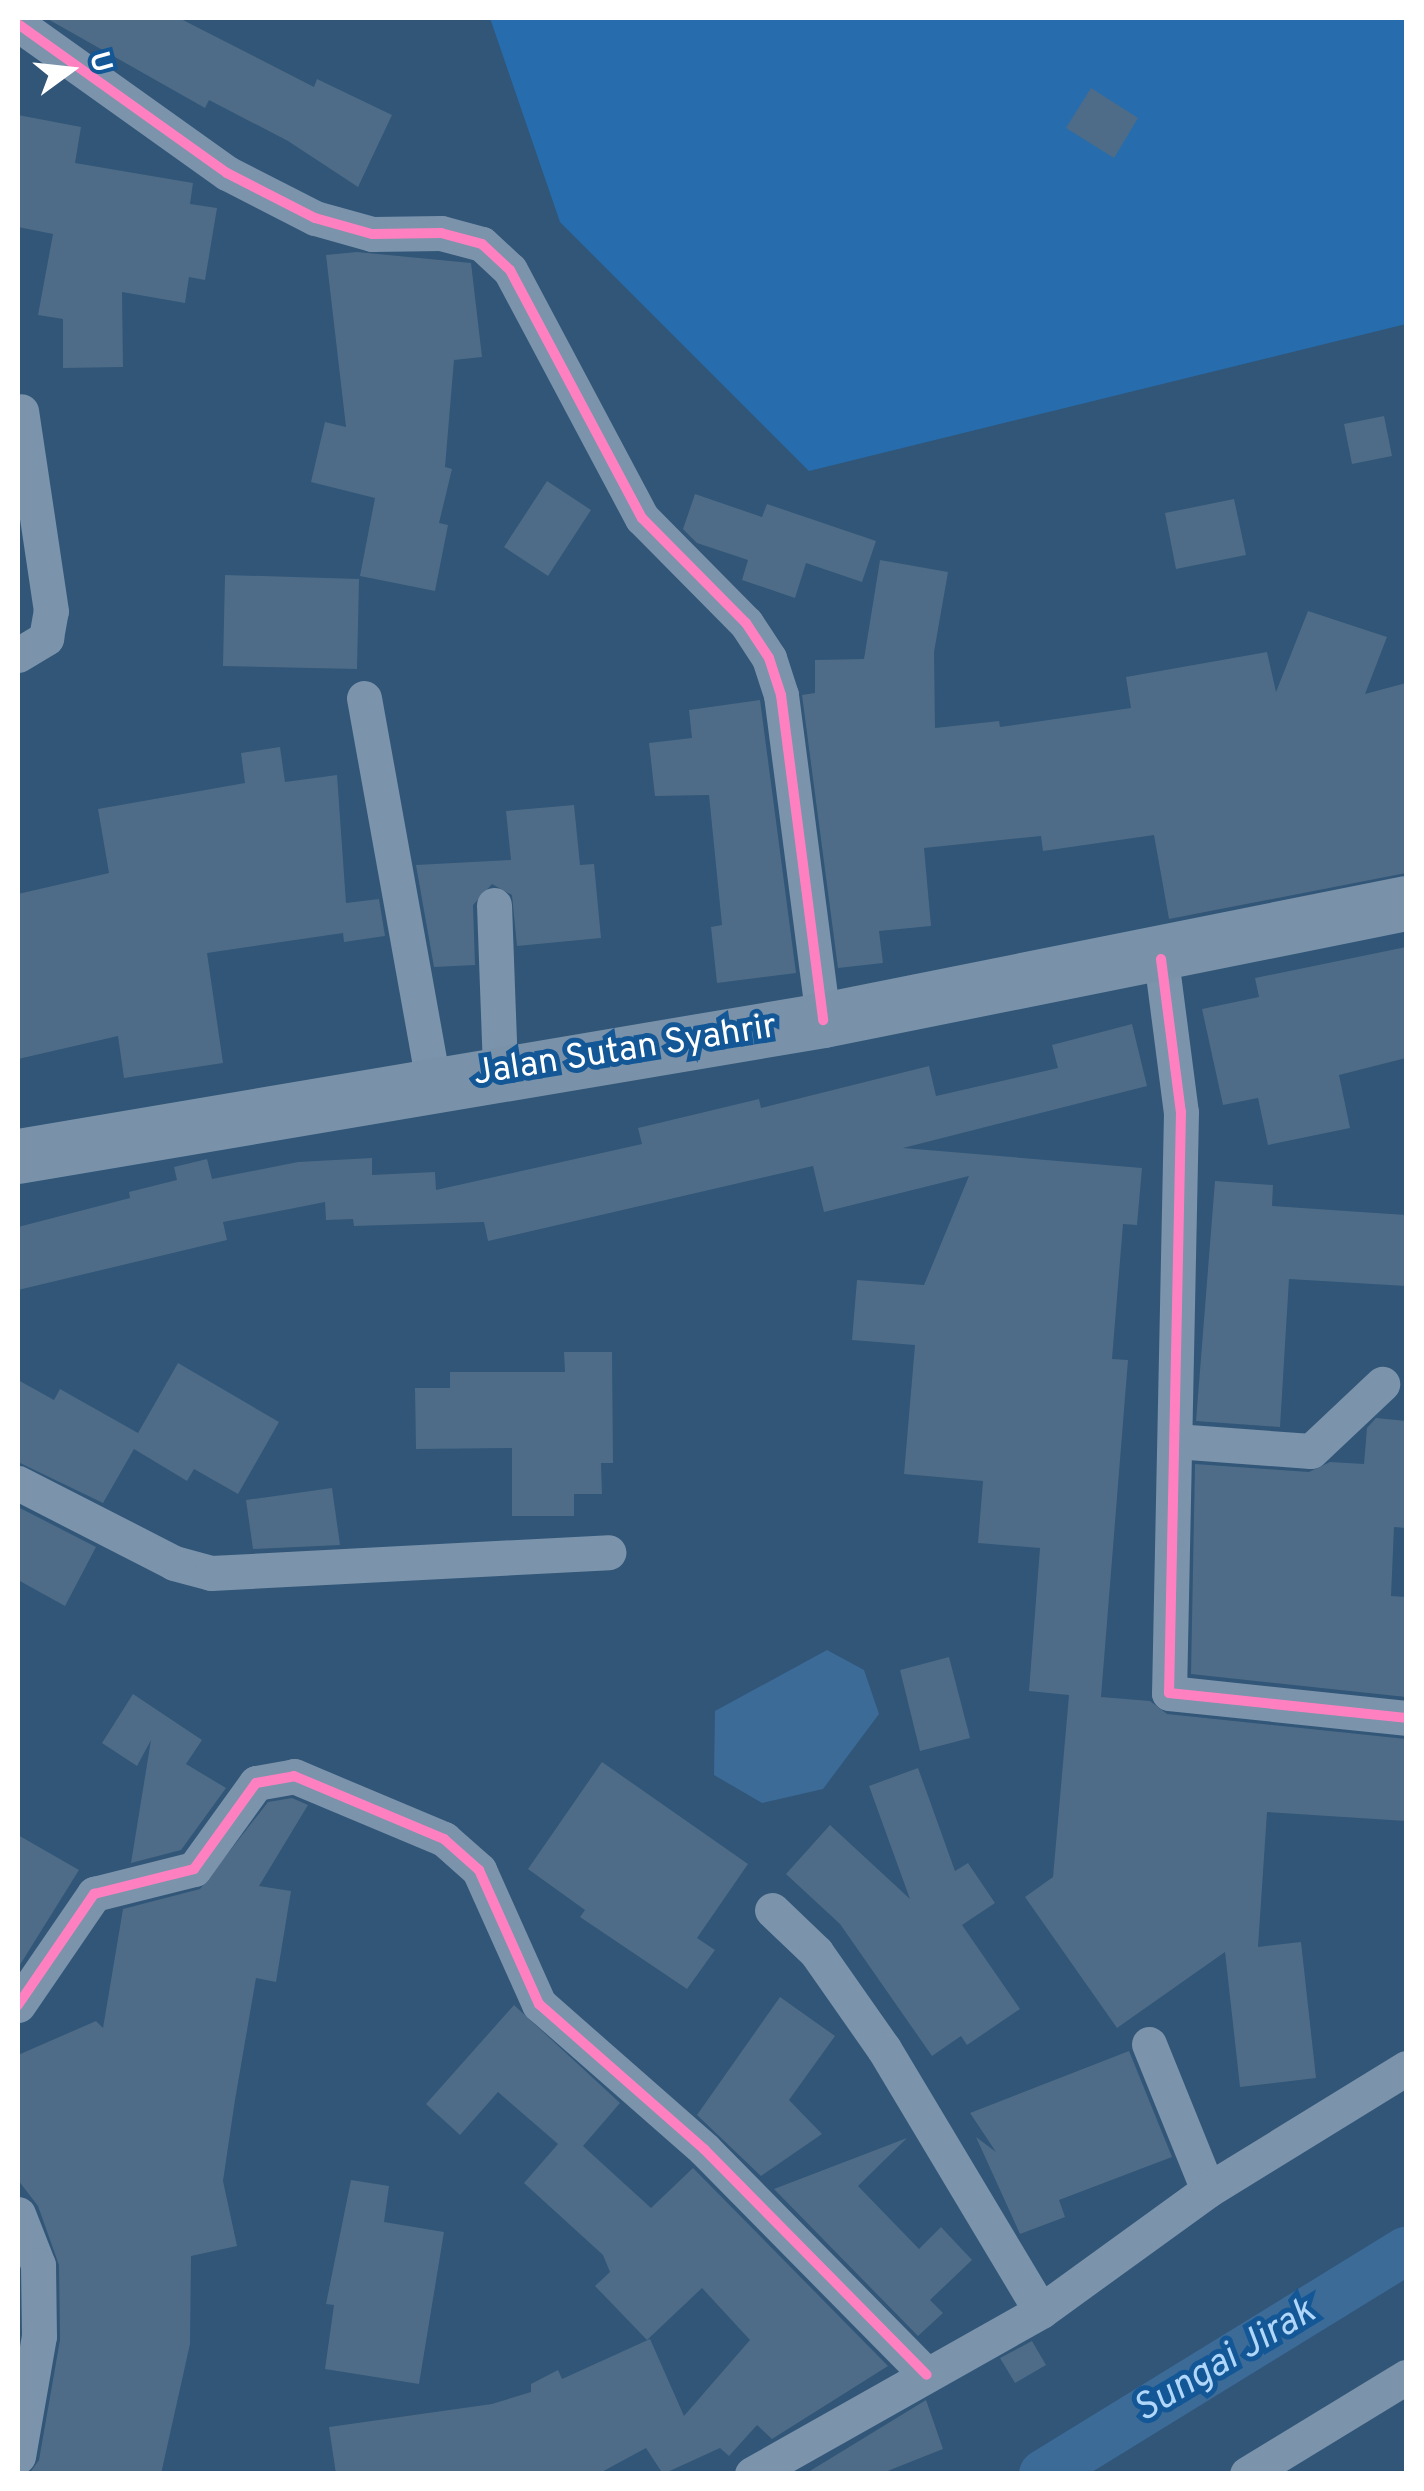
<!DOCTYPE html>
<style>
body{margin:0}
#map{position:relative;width:1424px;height:2491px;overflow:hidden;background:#315678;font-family:Overpass,sans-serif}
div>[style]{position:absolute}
.green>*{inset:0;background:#276dad}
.water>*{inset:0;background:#3c6b98}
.canal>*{height:48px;margin:-24px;padding:0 24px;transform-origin:24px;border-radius:24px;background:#3c6b98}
.building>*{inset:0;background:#4e6c87}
.street>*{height:35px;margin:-17.5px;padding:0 17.5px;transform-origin:17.5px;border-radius:17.5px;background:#7b93ab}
.primary>*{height:55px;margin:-27.5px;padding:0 27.5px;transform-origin:27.5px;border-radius:27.5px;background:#7992a9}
.cycleway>*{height:10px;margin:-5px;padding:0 5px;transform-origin:5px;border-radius:5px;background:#ff80c0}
span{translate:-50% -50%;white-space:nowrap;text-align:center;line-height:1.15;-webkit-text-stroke:10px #135796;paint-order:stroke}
.street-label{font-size:35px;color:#fff}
.water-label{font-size:38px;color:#b0d7f9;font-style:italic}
.frame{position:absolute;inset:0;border:20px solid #fff;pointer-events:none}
.north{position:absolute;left:20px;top:20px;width:100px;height:100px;-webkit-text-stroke:8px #135796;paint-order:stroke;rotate:75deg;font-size:28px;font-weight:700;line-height:40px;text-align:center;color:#fff}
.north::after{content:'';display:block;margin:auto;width:35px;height:45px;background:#fff;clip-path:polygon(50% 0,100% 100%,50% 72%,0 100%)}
</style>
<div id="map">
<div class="green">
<i style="clip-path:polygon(490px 18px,1406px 18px,1406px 324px,809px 471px,560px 222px)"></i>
</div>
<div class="water">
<i style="clip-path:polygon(827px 1650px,864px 1670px,879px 1714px,823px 1789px,762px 1803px,714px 1775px,715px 1711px)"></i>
</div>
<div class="canal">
<i style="left:1043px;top:2474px;width:426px;rotate:-31.6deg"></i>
</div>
<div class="building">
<i style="clip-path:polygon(46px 18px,179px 18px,314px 87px,317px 79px,392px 115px,358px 187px,288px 141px,209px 100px,205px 108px)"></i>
<i style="clip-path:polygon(1091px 88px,1138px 118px,1114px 158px,1066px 128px)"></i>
<i style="clip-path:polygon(18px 115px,81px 127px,75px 163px,193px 183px,190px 204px,217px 208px,205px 280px,189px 277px,185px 303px,122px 292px,123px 367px,63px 368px,63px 319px,38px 315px,53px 234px,18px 227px)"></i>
<i style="clip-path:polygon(357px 252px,471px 263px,482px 357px,454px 360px,445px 467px,452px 469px,439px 523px,448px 525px,435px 591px,360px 576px,375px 498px,311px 482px,325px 422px,346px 427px,326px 255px)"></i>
<i style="clip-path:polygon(1384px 416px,1392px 456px,1352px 464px,1344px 424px)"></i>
<i style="clip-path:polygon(547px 481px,591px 510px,548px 576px,504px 547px)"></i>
<i style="clip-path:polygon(695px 494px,762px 517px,767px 504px,876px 541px,862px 582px,806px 563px,795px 598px,742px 580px,748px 560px,697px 543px,683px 529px)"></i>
<i style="clip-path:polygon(1234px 499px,1246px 555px,1176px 569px,1165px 513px)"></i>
<i style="clip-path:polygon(880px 560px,948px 572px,934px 652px,935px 728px,999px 721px,1000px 727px,1131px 708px,1126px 677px,1267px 652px,1276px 692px,1308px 611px,1387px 637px,1365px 694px,1406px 683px,1406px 873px,1169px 919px,1154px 835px,1043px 851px,1041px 836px,924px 848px,931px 926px,879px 931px,883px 963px,838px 968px,802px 695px,815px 693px,815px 660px,864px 659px)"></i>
<i style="clip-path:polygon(225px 575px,359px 579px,357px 669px,223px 666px)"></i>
<i style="clip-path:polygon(760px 700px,796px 973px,717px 983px,711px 927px,722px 925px,709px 795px,655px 796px,649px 743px,692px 738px,689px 710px)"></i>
<i style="clip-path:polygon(280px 747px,285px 782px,337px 775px,346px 903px,379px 899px,385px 936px,344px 942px,343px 933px,207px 953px,223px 1063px,124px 1078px,118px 1036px,18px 1059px,18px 894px,109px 873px,98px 809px,245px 783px,241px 753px)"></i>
<i style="clip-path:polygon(574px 805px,580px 865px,594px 864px,601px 938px,517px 946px,512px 895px,492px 884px,473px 905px,475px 965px,434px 967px,416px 865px,511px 860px,506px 811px)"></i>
<i style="clip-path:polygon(1406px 947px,1406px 1058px,1339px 1075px,1350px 1128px,1268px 1145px,1258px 1098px,1223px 1105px,1202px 1009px,1259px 997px,1255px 978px)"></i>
<i style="clip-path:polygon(1132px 1024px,1147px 1086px,903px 1148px,1142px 1168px,1137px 1225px,1123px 1224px,1112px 1359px,1128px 1360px,1101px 1697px,1150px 1701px,1167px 1714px,1406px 1739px,1406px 1821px,1267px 1812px,1258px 1947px,1301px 1942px,1316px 2078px,1240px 2087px,1225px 1952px,1117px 2028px,1025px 1897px,1053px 1877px,1069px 1695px,1029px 1691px,1040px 1548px,978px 1543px,983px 1481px,904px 1474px,915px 1345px,852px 1340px,857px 1280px,924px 1285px,969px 1176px,824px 1212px,813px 1166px,488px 1241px,484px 1222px,354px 1226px,353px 1219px,326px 1220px,325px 1202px,223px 1222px,227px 1240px,18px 1290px,18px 1227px,130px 1198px,129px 1192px,177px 1180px,174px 1167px,207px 1159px,212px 1179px,298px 1162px,372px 1158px,372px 1175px,435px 1172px,436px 1190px,642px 1144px,638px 1128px,759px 1099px,761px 1108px,929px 1066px,936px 1096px,1058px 1068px,1052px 1045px)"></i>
<i style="clip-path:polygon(1215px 1181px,1273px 1185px,1272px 1206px,1406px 1215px,1406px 1286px,1289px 1279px,1280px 1427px,1196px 1421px)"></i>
<i style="clip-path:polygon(564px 1352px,612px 1352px,613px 1463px,601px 1463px,602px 1494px,574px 1494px,574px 1516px,512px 1516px,512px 1448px,416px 1449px,415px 1388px,450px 1388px,450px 1372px,565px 1372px)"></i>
<i style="clip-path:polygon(178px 1363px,279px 1422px,238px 1494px,194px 1469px,187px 1481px,134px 1449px,103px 1503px,18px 1462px,18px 1380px,54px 1400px,60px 1389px,138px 1433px)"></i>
<i style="clip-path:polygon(1376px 1418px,1406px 1421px,1406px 1528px,1394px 1527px,1391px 1596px,1406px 1597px,1406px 1697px,1191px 1674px,1195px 1464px,1309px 1472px,1330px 1462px,1364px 1464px,1367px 1428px)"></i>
<i style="clip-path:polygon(332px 1488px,340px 1545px,253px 1549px,246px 1500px)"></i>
<i style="clip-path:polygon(18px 1507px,96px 1547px,65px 1606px,18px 1580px)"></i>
<i style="clip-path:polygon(949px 1657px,970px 1738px,920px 1751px,900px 1670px)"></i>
<i style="clip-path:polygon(133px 1694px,202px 1740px,186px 1764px,226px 1788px,181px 1850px,131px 1863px,151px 1740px,137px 1766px,102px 1743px)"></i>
<i style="clip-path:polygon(602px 1762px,748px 1864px,697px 1938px,715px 1950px,687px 1989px,580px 1917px,585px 1910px,528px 1869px)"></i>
<i style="clip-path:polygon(918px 1768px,955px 1871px,968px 1863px,995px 1903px,962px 1925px,1020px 2009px,967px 2045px,961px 2036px,932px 2056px,840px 1924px,786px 1874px,830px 1825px,910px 1899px,869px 1786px)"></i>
<i style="clip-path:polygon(292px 1798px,308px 1805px,259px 1886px,291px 1891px,276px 1982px,256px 1978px,235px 2100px,223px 2181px,237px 2246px,191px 2256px,190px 2344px,161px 2474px,29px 2474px,39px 2460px,60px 2340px,59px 2265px,38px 2206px,18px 2180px,18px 2055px,96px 2021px,103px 2028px,123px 1909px,200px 1889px,268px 1802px)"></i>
<i style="clip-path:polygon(18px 1835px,79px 1870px,18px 1968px)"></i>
<i style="clip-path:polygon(780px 1997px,835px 2036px,789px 2100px,822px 2134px,761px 2176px,697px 2115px)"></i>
<i style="clip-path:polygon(514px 2005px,620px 2103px,583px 2146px,651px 2208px,693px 2168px,888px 2366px,772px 2439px,757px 2425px,729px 2456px,720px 2448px,663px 2474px,646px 2448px,598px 2474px,336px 2474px,329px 2427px,492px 2404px,531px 2392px,531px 2384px,558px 2370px,562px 2379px,650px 2339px,684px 2416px,750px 2340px,702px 2288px,647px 2340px,595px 2286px,610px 2272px,603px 2255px,524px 2183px,558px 2144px,498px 2092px,460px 2135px,426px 2104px)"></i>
<i style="clip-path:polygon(1129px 2051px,1172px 2157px,1059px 2200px,1065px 2217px,1020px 2234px,976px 2137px,996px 2152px,970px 2113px)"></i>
<i style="clip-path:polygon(907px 2138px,858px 2186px,919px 2249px,941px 2227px,972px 2260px,930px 2300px,943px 2313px,918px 2336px,774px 2189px)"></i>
<i style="clip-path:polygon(351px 2180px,389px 2186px,384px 2222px,444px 2232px,419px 2384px,325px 2369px,334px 2305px,326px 2304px)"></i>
<i style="clip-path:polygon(1032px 2341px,1046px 2365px,1015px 2383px,1000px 2358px)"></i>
<i style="clip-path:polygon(926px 2400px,943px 2449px,880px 2474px,805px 2474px)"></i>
</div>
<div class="street">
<i style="left:18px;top:24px;width:257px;rotate:35.5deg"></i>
<i style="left:227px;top:173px;width:99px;rotate:27.1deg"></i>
<i style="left:315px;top:218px;width:59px;rotate:15.7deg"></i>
<i style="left:372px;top:234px;width:69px;rotate:-0.8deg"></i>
<i style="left:441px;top:233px;width:42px;rotate:15deg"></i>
<i style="left:482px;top:244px;width:38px;rotate:43deg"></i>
<i style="left:510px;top:270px;width:281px;rotate:62deg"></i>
<i style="left:642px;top:518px;width:148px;rotate:45.3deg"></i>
<i style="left:746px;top:623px;width:42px;rotate:56.7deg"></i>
<i style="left:769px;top:658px;width:39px;rotate:72deg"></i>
<i style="left:781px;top:695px;width:328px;rotate:82.6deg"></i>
<i style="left:18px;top:655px;width:33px;rotate:-31deg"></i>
<i style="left:46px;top:638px;width:27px;rotate:-80deg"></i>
<i style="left:51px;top:611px;width:202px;rotate:-98.5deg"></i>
<i style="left:364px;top:698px;width:389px;rotate:79.8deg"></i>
<i style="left:494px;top:905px;width:165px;rotate:87.9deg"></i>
<i style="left:1161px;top:959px;width:154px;rotate:82.6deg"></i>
<i style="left:1181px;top:1112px;width:581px;rotate:91.18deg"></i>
<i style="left:1169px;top:1693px;width:238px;rotate:6deg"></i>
<i style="left:1175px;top:1441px;width:136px;rotate:4.2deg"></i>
<i style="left:1311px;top:1451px;width:98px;rotate:-43.3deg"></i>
<i style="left:18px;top:1483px;width:175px;rotate:27.1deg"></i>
<i style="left:174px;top:1563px;width:38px;rotate:15deg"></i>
<i style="left:211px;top:1573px;width:398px;rotate:-3deg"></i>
<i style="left:772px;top:1910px;width:61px;rotate:43.7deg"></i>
<i style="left:816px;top:1952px;width:118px;rotate:55deg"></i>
<i style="left:884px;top:2049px;width:305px;rotate:59.1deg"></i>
<i style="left:18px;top:2005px;width:135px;rotate:-55.6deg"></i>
<i style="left:94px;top:1894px;width:103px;rotate:-14deg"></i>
<i style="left:194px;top:1869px;width:106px;rotate:-54.2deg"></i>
<i style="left:256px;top:1783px;width:39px;rotate:-10deg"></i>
<i style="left:294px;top:1776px;width:163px;rotate:22.8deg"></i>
<i style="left:444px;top:1839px;width:47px;rotate:41.5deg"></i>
<i style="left:479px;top:1870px;width:147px;rotate:65.9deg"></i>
<i style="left:539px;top:2004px;width:220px;rotate:41.3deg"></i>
<i style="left:704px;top:2149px;width:317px;rotate:45.4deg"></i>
<i style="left:1149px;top:2044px;width:157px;rotate:68deg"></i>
<i style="left:18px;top:2214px;width:55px;rotate:68.6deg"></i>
<i style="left:38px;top:2265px;width:71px;rotate:89.2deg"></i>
<i style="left:39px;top:2336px;width:122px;rotate:99.9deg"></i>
<i style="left:752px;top:2474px;width:332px;rotate:-29.4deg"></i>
<i style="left:1041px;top:2311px;width:206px;rotate:-35.9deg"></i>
<i style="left:1208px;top:2190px;width:233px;rotate:-31.6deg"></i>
<i style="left:1247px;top:2474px;width:186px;rotate:-31.4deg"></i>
</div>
<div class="primary">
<i style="left:18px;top:1156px;width:816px;rotate:-9.59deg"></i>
<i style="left:823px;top:1020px;width:595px;rotate:-11.35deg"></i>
</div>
<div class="cycleway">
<i style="left:18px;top:24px;width:257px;rotate:35.5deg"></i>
<i style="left:227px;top:173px;width:99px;rotate:27.1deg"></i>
<i style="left:315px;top:218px;width:59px;rotate:15.7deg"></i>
<i style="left:372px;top:234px;width:69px;rotate:-0.8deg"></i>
<i style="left:441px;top:233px;width:42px;rotate:15deg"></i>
<i style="left:482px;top:244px;width:38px;rotate:43deg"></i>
<i style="left:510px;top:270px;width:281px;rotate:62deg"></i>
<i style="left:642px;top:518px;width:148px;rotate:45.3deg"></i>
<i style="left:746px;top:623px;width:42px;rotate:56.7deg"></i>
<i style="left:769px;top:658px;width:39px;rotate:72deg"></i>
<i style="left:781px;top:695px;width:328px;rotate:82.6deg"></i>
<i style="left:1161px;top:959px;width:154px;rotate:82.6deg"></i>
<i style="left:1181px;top:1112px;width:581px;rotate:91.18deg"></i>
<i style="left:1169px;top:1693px;width:238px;rotate:6deg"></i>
<i style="left:18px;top:2005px;width:135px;rotate:-55.6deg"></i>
<i style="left:94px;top:1894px;width:103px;rotate:-14deg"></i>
<i style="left:194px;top:1869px;width:106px;rotate:-54.2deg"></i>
<i style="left:256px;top:1783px;width:39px;rotate:-10deg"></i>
<i style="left:294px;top:1776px;width:163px;rotate:22.8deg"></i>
<i style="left:444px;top:1839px;width:47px;rotate:41.5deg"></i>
<i style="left:479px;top:1870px;width:147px;rotate:65.9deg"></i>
<i style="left:539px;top:2004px;width:220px;rotate:41.3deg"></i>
<i style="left:704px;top:2149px;width:317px;rotate:45.4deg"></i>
</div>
<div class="street-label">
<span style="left:625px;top:1051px;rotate:-9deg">Jalan Sutan Syahrir</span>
</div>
<div class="water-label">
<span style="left:1225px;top:2362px;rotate:-31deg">Sungai Jirak</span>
</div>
<div class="frame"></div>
<div class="north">U</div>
</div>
